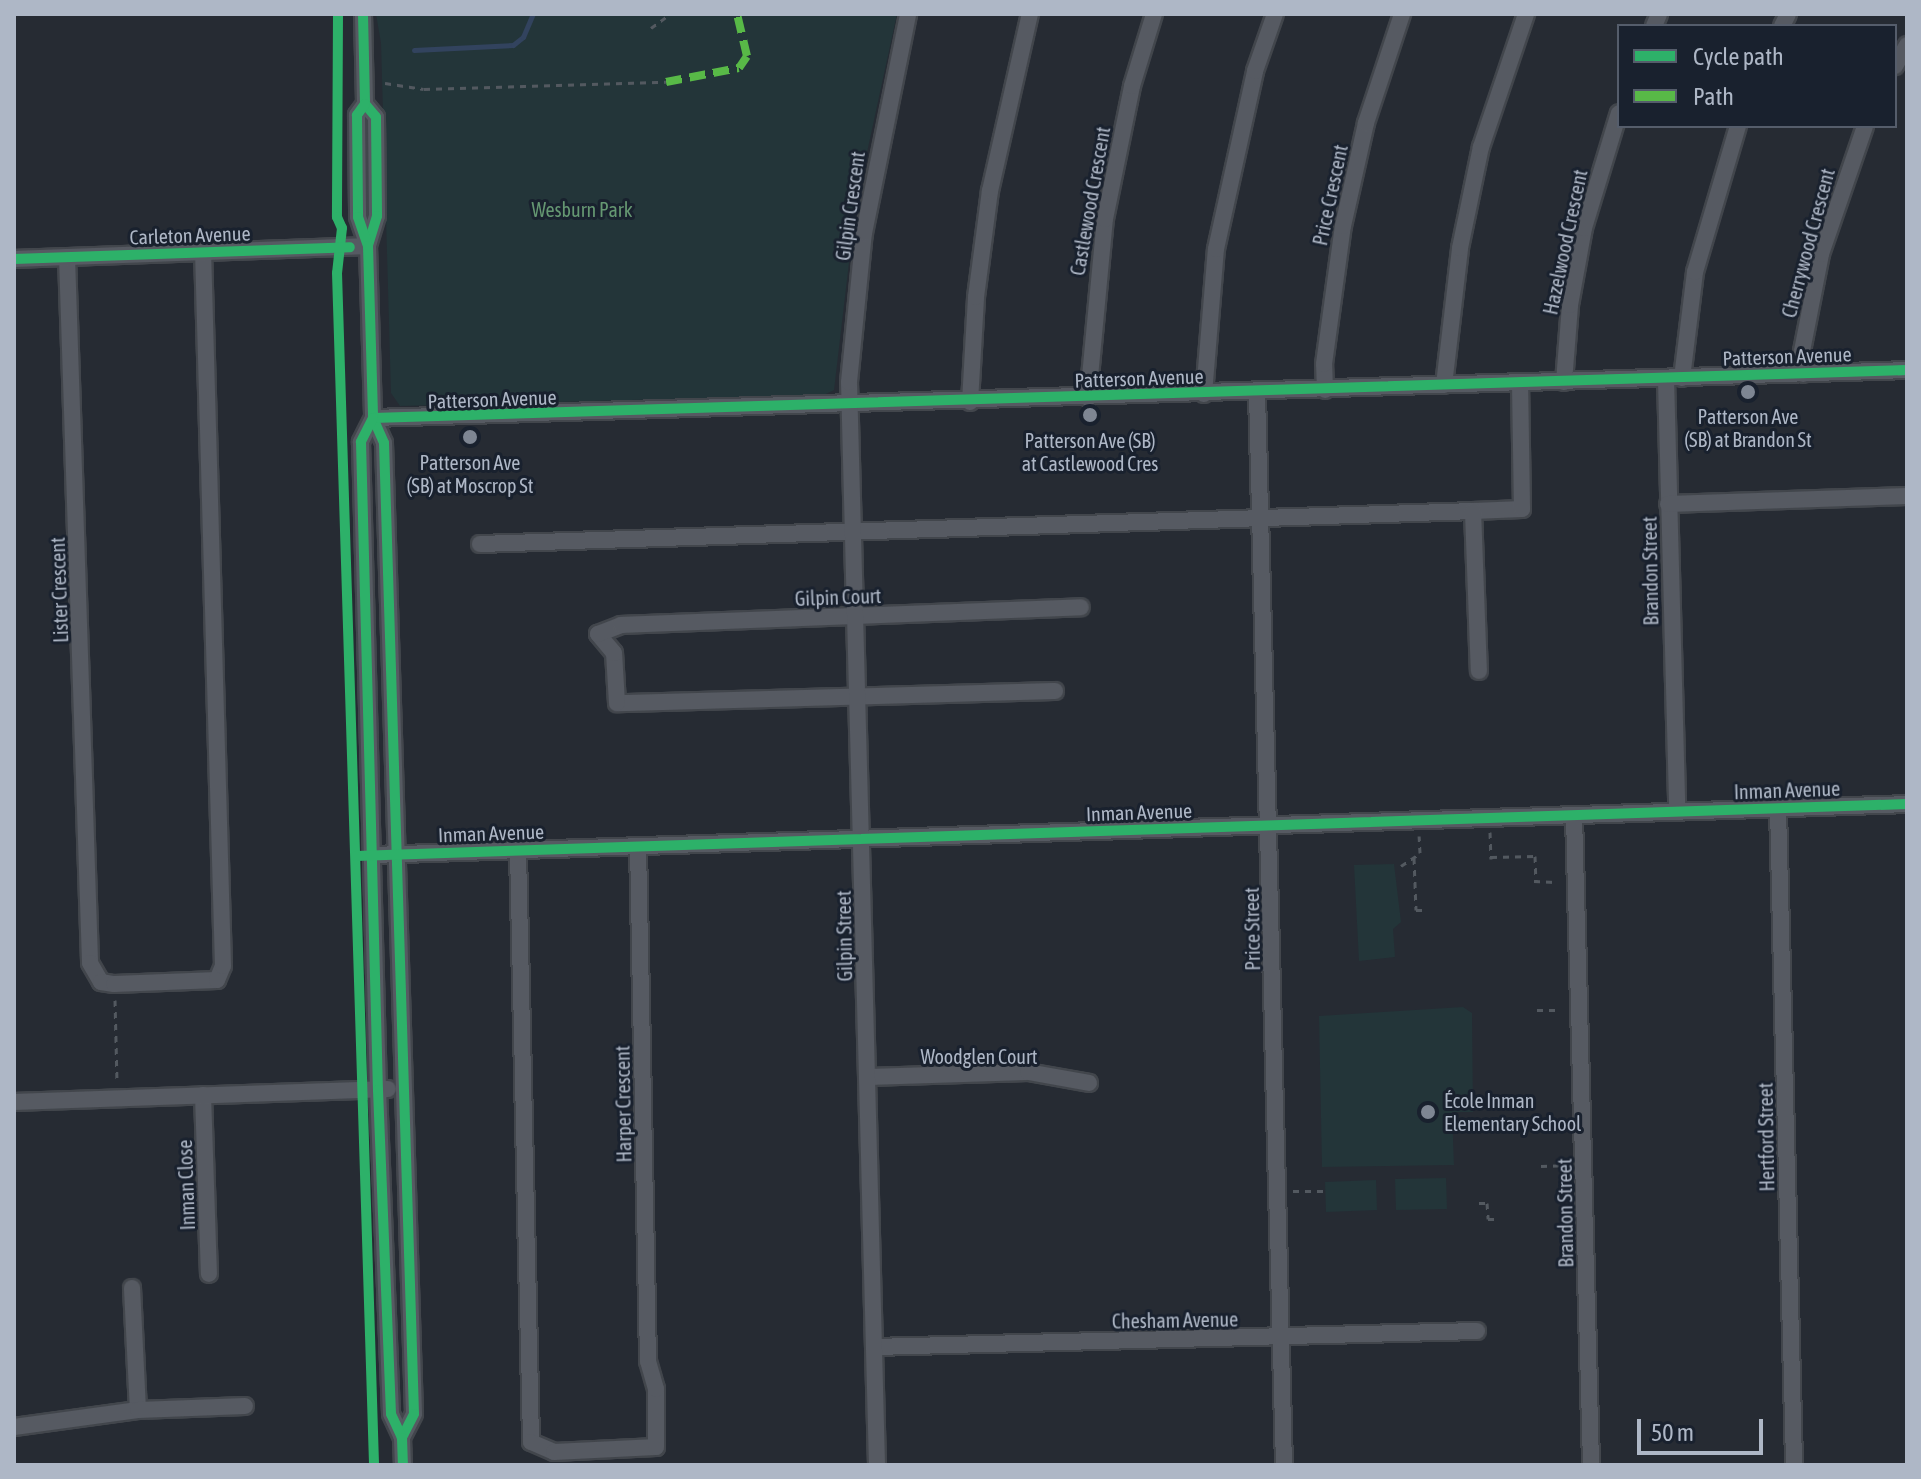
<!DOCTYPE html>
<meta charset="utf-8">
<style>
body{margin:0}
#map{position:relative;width:1921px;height:1479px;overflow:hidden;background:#262b33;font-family:"Asap Condensed",sans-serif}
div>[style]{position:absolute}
.green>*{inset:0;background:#233539}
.stream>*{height:5px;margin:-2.5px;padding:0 2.5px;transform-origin:2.5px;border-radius:2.5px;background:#32435e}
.path>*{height:3px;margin-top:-1.5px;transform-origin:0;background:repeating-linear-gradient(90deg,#535960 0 6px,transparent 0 12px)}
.roads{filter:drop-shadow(2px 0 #42464c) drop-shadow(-2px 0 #42464c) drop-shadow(0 2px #42464c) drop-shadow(0 -2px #42464c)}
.minor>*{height:16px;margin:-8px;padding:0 8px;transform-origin:8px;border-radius:8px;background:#565a62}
.quiet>*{height:8px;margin-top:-4px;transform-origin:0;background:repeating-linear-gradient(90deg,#58b947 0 16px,transparent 0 24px)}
.cycleway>*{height:10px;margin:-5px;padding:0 5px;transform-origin:5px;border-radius:5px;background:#2db169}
.dots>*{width:22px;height:22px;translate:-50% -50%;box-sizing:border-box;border:4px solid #19212e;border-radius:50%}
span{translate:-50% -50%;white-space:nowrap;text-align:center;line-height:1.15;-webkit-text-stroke:6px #19212e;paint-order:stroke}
.street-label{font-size:20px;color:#aeb7c6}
.park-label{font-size:20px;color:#659772}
.poi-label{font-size:20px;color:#aeb7c6}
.left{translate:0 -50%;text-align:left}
.frame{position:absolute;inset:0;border:16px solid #aeb7c6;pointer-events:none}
.legend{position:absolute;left:1617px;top:24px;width:280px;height:104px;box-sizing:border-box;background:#19212e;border:2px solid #555d6b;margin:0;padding:10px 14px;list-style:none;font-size:24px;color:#aeb7c6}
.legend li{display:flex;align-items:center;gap:16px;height:40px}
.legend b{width:40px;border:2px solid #555d6b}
.scale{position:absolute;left:1637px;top:1419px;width:126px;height:36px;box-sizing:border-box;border:4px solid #aeb7c6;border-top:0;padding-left:10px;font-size:24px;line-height:28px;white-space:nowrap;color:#aeb7c6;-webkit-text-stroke:6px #19212e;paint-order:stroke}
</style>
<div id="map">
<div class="green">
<i style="clip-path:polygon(376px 14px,897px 14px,856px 203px,834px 390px,824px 395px,400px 406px,391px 393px,381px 43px)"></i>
<i style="clip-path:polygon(1394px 864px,1401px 922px,1393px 929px,1395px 957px,1359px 961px,1354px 865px)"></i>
<i style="clip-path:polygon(1463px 1007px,1472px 1013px,1473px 1112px,1452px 1112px,1454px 1165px,1322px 1167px,1319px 1016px)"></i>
<i style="clip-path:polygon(1446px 1178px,1447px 1209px,1396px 1210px,1395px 1179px)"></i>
<i style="clip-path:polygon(1376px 1180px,1377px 1210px,1326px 1212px,1325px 1182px)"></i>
</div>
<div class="stream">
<i style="left:414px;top:50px;width:99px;rotate:-2.9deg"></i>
<i style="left:513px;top:45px;width:13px;rotate:-39deg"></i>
<i style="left:523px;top:37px;width:25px;rotate:-67deg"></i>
</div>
<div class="path">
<i style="left:651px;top:28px;width:24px;rotate:-36deg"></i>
<i style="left:385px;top:83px;width:39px;rotate:9deg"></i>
<i style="left:424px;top:89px;width:242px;rotate:-1.7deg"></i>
<i style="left:1490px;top:832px;width:27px;rotate:88deg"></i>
<i style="left:1491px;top:857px;width:44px;rotate:-1.3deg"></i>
<i style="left:1535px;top:856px;width:26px;rotate:88deg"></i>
<i style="left:1414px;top:858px;width:52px;rotate:87.8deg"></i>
<i style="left:1416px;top:910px;width:9px"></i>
<i style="left:1401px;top:866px;width:23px;rotate:-34deg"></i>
<i style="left:1420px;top:853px;width:17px;rotate:-93deg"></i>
<i style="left:1534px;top:881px;width:21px;rotate:3deg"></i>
<i style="left:115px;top:1000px;width:81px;rotate:88.6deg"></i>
<i style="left:1537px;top:1010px;width:24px"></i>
<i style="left:1541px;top:1166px;width:25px;rotate:-2deg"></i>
<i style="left:1293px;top:1191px;width:32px"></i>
<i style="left:1479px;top:1203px;width:8px"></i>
<i style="left:1487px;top:1203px;width:16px;rotate:86deg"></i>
<i style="left:1488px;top:1219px;width:6px"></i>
</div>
<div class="roads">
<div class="minor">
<i style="left:363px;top:14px;width:90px;rotate:88.7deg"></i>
<i style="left:365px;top:104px;width:17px;rotate:50deg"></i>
<i style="left:376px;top:117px;width:99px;rotate:89.4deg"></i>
<i style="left:377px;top:216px;width:31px;rotate:107deg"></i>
<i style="left:1654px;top:26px;width:13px;rotate:-67deg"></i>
<i style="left:1782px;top:26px;width:13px;rotate:-63deg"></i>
<i style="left:1895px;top:66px;width:24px;rotate:-60deg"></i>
<i style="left:365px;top:104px;width:14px;rotate:126deg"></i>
<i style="left:357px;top:115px;width:102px;rotate:89.4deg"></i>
<i style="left:358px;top:217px;width:31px;rotate:71deg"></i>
<i style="left:368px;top:246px;width:172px;rotate:88.3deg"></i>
<i style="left:373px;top:418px;width:27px;rotate:66deg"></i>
<i style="left:384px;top:443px;width:971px;rotate:88.23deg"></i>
<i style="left:414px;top:1414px;width:27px;rotate:117deg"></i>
<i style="left:67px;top:257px;width:706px;rotate:88.13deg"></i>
<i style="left:90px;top:963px;width:22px;rotate:60deg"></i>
<i style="left:101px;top:982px;width:13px;rotate:9deg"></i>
<i style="left:114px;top:984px;width:103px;rotate:-2.2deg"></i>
<i style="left:217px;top:980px;width:15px;rotate:-67deg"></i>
<i style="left:223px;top:966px;width:714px;rotate:-91.6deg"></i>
<i style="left:14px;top:259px;width:354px;rotate:-2.1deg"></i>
<i style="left:1803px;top:374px;width:23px;rotate:-92deg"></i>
<i style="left:1802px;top:351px;width:99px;rotate:-78.9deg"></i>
<i style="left:1821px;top:254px;width:135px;rotate:-71deg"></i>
<i style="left:1682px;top:378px;width:107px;rotate:-83deg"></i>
<i style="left:1695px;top:272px;width:152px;rotate:-73.6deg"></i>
<i style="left:1666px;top:379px;width:432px;rotate:88.5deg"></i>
<i style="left:1564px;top:382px;width:77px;rotate:-85.5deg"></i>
<i style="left:1570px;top:305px;width:78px;rotate:-79.7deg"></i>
<i style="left:1584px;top:228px;width:120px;rotate:-73.1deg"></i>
<i style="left:1444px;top:385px;width:138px;rotate:-83.3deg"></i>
<i style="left:1460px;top:248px;width:103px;rotate:-78.3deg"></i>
<i style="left:1481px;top:147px;width:140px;rotate:-71.3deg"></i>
<i style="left:1325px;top:390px;width:26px;rotate:-92deg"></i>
<i style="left:1324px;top:364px;width:139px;rotate:-82.2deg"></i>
<i style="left:1343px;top:226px;width:106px;rotate:-77.4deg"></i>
<i style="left:1366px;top:123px;width:115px;rotate:-71.7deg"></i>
<i style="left:1257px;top:393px;width:1072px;rotate:88.56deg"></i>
<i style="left:1204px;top:394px;width:145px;rotate:-85.3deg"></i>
<i style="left:1216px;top:249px;width:182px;rotate:-77.6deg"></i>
<i style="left:1255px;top:71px;width:60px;rotate:-70.7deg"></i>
<i style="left:1088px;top:398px;width:180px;rotate:-84.6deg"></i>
<i style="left:1105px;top:219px;width:136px;rotate:-78.5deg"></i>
<i style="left:1132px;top:86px;width:75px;rotate:-73deg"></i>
<i style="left:970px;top:402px;width:105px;rotate:-86.7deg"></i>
<i style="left:976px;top:297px;width:107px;rotate:-82.5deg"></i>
<i style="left:990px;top:191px;width:181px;rotate:-77.3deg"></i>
<i style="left:373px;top:418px;width:1535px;rotate:-1.79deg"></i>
<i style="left:373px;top:418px;width:27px;rotate:117deg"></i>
<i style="left:361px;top:442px;width:648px;rotate:88.5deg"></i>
<i style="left:378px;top:1090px;width:324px;rotate:87.7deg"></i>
<i style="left:391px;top:1414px;width:26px;rotate:65deg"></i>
<i style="left:402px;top:1438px;width:27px;rotate:88deg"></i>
<i style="left:1668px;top:504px;width:239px;rotate:-1.9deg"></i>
<i style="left:1473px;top:511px;width:49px;rotate:-2.3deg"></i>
<i style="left:1522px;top:509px;width:125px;rotate:-90.9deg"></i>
<i style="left:480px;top:544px;width:994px;rotate:-1.9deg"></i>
<i style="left:1473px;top:511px;width:160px;rotate:87.9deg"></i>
<i style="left:1055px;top:691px;width:438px;rotate:178.4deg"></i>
<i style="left:617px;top:703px;width:50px;rotate:-93.4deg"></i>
<i style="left:614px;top:653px;width:25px;rotate:-130deg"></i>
<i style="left:598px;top:634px;width:25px;rotate:-21deg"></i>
<i style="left:621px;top:625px;width:460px;rotate:-2.2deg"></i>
<i style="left:1778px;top:808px;width:657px;rotate:88.6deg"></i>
<i style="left:1574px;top:815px;width:650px;rotate:88.5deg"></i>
<i style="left:518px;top:850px;width:592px;rotate:88.74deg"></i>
<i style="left:531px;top:1442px;width:25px;rotate:23deg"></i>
<i style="left:554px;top:1452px;width:102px;rotate:-2.8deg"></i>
<i style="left:656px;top:1447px;width:58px;rotate:-90deg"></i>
<i style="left:656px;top:1389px;width:29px;rotate:-106deg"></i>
<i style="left:648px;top:1361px;width:515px;rotate:-91.11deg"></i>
<i style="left:372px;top:855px;width:1536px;rotate:-1.9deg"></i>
<i style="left:868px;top:1077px;width:160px;rotate:-1.8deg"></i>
<i style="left:1028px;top:1072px;width:62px;rotate:10.2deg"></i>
<i style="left:203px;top:1095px;width:179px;rotate:88.1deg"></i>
<i style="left:14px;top:1102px;width:374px;rotate:-2deg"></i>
<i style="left:132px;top:1288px;width:122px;rotate:87.2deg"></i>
<i style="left:874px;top:1347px;width:603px;rotate:-1.52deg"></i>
<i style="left:14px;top:1427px;width:125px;rotate:-7.8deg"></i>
<i style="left:138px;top:1410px;width:107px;rotate:-2.1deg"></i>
<i style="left:877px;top:1465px;width:1083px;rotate:-91.48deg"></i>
<i style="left:849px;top:382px;width:150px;rotate:-84.3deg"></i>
<i style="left:864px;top:233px;width:223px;rotate:-78.6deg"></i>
</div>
</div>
<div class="quiet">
<i style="left:666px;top:82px;width:74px;rotate:-10.9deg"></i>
<i style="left:739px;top:68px;width:14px;rotate:-56deg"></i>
<i style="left:747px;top:56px;width:43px;rotate:-103.4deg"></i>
</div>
<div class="cycleway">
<i style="left:338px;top:14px;width:203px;rotate:90.3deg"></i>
<i style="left:337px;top:217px;width:12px;rotate:66deg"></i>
<i style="left:342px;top:228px;width:45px;rotate:96.3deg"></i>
<i style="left:337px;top:273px;width:1193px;rotate:88.22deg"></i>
<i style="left:363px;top:14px;width:90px;rotate:88.7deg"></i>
<i style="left:365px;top:104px;width:17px;rotate:50deg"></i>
<i style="left:376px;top:117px;width:99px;rotate:89.4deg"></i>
<i style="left:377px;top:216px;width:31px;rotate:107deg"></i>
<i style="left:365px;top:104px;width:14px;rotate:126deg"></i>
<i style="left:357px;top:115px;width:102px;rotate:89.4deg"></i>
<i style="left:358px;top:217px;width:31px;rotate:71deg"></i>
<i style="left:368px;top:246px;width:172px;rotate:88.3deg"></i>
<i style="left:373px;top:418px;width:27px;rotate:66deg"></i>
<i style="left:384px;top:443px;width:971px;rotate:88.23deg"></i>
<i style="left:414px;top:1414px;width:27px;rotate:117deg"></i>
<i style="left:14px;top:259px;width:336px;rotate:-2deg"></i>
<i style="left:373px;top:418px;width:1535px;rotate:-1.79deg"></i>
<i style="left:373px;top:418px;width:27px;rotate:117deg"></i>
<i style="left:361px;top:442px;width:648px;rotate:88.5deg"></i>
<i style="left:378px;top:1090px;width:324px;rotate:87.7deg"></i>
<i style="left:391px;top:1414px;width:26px;rotate:65deg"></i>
<i style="left:402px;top:1438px;width:27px;rotate:88deg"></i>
<i style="left:356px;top:856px;width:1552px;rotate:-1.92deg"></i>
</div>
<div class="dots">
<i style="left:1748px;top:392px;background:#7e8693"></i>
<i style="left:1090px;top:415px;background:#7e8693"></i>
<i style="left:470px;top:437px;background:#7e8693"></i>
<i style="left:1428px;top:1112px;background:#7e8693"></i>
</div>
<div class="street-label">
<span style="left:1330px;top:195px;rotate:-78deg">Price Crescent</span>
<span style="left:1090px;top:201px;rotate:-80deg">Castlewood Crescent</span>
<span style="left:850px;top:206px;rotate:-82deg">Gilpin Crescent</span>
<span style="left:190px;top:235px;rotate:-2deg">Carleton Avenue</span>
<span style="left:1565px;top:242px;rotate:-78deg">Hazelwood Crescent</span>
<span style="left:1808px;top:243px;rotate:-75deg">Cherrywood Crescent</span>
<span style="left:1787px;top:356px;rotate:-2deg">Patterson Avenue</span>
<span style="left:1139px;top:378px;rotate:-2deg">Patterson Avenue</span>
<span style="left:492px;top:399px;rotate:-2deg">Patterson Avenue</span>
<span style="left:1650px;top:571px;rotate:-91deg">Brandon Street</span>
<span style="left:59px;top:590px;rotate:-92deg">Lister Crescent</span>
<span style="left:838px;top:597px;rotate:-2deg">Gilpin Court</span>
<span style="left:1787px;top:790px;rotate:-2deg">Inman Avenue</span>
<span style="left:1139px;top:812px;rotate:-2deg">Inman Avenue</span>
<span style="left:491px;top:833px;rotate:-2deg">Inman Avenue</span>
<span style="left:1252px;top:929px;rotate:-91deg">Price Street</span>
<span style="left:844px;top:936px;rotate:-91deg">Gilpin Street</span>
<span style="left:979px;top:1056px">Woodglen Court</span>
<span style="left:623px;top:1104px;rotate:-91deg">Harper Crescent</span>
<span style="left:1766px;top:1137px;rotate:-91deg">Hertford Street</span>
<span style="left:186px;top:1185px;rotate:-92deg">Inman Close</span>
<span style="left:1565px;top:1213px;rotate:-91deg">Brandon Street</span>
<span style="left:1175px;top:1320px;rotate:-1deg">Chesham Avenue</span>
</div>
<div class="park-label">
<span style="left:582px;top:209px">Wesburn Park</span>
</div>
<div class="poi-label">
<span style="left:1748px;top:428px">Patterson Ave<br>(SB) at Brandon St</span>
<span style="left:1090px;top:452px">Patterson Ave (SB)<br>at Castlewood Cres</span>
<span style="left:470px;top:474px">Patterson Ave<br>(SB) at Moscrop St</span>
<span class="left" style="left:1444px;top:1112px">École Inman<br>Elementary School</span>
</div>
<div class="frame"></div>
<ul class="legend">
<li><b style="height:10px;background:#2db169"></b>Cycle path</li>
<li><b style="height:10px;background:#58b947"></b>Path</li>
</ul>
<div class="scale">50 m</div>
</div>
